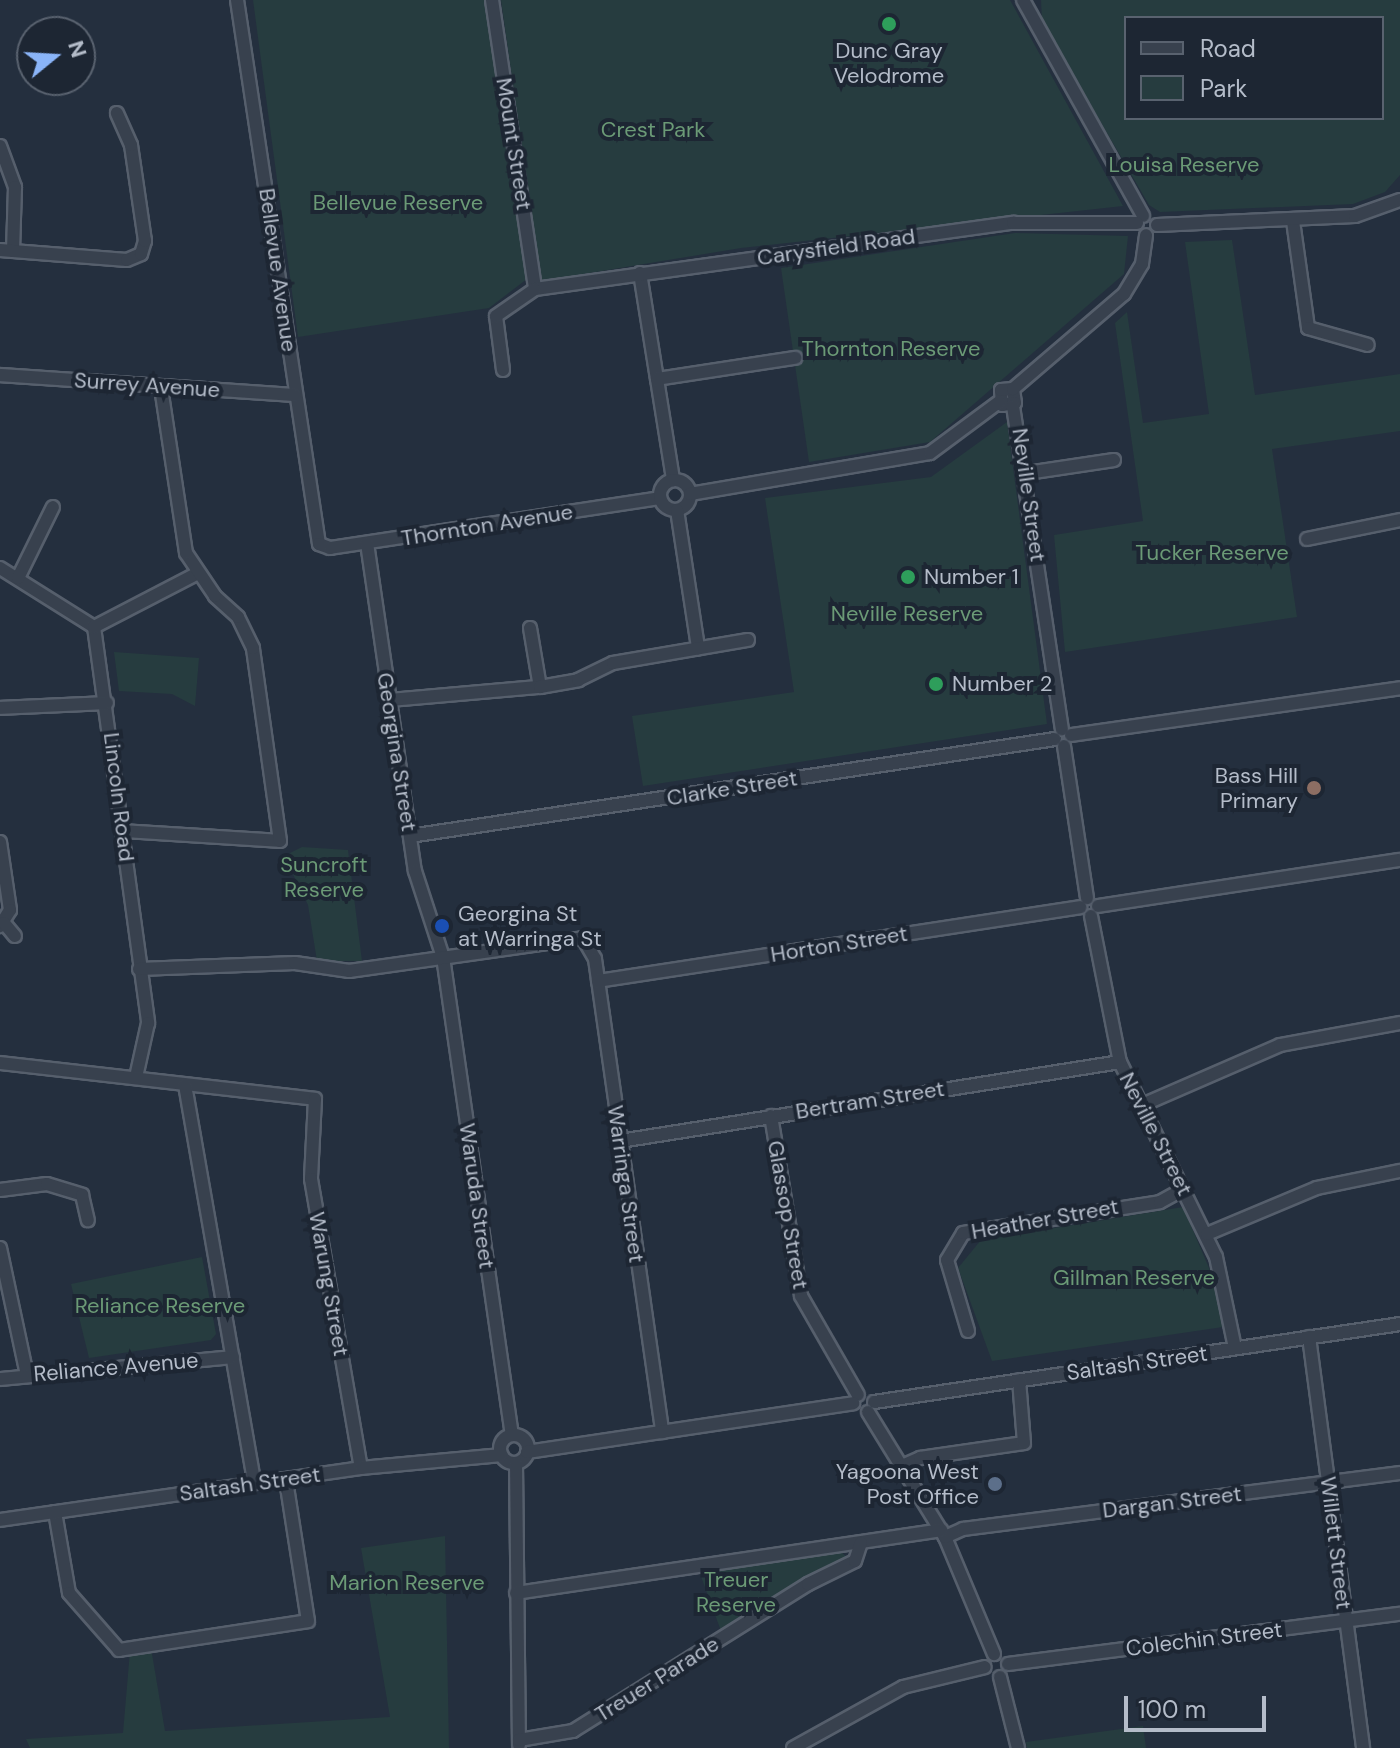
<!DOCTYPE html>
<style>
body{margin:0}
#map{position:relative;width:1400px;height:1748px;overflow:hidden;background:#242f3e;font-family:"DM Sans",sans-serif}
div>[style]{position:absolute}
.green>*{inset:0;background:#263c3f}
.roads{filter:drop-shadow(2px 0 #565f6c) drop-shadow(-2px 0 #565f6c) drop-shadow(0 2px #565f6c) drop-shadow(0 -2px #565f6c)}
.minor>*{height:12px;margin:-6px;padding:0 6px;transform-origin:6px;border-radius:6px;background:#38414e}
.minor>.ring{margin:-6px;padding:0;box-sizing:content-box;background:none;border:12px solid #38414e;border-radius:50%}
.dots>*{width:22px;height:22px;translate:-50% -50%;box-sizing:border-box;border:4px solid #1d2633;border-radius:50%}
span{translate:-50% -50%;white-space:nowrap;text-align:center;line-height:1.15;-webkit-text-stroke:8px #1d2633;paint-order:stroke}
.poi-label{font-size:22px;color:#b4bcc9}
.left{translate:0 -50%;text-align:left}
.right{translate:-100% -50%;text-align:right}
.park-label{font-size:22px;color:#6b9a76}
.street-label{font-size:22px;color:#b4bcc9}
.legend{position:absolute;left:1124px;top:16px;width:260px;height:104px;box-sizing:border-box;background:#1d2633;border:2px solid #59626f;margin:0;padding:10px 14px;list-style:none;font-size:24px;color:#b4bcc9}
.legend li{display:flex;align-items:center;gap:16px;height:40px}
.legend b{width:40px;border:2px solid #59626f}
.north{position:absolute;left:16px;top:16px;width:80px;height:80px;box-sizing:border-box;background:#1d2633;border:2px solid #59626f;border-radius:50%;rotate:72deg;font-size:22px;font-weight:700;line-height:32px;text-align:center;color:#b4bcc9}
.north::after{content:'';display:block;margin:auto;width:28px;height:36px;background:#8ab4f8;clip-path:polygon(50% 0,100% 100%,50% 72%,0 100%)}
.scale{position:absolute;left:1124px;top:1696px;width:142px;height:36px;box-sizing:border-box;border:4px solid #b4bcc9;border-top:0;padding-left:10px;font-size:24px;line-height:28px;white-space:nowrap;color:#b4bcc9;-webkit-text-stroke:6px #1d2633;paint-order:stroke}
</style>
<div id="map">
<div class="green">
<i style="clip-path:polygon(485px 0,527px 279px,489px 308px,298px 337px,253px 0)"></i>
<i style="clip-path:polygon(501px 0,1010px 0,1123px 206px,741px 248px,541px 281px)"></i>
<i style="clip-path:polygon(evenodd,1041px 0,1400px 0,1400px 175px,1385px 192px,1353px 204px,1160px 212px,1149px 205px,1042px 21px,1041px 0,1126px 18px,1382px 18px,1382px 118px,1126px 118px,1126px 18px)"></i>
<i style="clip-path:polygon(1015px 233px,1128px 236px,1124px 274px,930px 442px,809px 462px,781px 268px)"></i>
<i style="clip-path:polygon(1232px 240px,1255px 395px,1400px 374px,1400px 431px,1272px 449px,1297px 617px,1065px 652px,1054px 535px,1143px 521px,1115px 323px,1127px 312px,1143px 423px,1209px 414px,1185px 242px)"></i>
<i style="clip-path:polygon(1007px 422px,1047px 724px,643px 786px,632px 716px,794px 692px,765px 498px,931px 477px)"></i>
<i style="clip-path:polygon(114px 652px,199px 658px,195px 706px,172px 694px,119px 691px)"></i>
<i style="clip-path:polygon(302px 847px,348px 850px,362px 961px,317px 961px,308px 905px,284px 856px)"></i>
<i style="clip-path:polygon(1183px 1207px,1212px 1275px,1223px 1327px,992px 1361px,958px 1268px,981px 1240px)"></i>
<i style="clip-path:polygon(202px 1257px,216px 1334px,211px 1340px,89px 1358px,71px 1284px)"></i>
<i style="clip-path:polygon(445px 1536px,449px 1748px,30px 1748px,26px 1739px,123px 1733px,130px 1651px,151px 1648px,165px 1731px,390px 1717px,361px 1548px)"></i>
<i style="clip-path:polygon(840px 1551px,849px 1559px,721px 1631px,699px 1571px)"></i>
<i style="clip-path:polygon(1143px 1726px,1146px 1748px,1027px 1748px,1026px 1742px)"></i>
</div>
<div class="roads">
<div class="minor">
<i style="left:237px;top:0;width:550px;rotate:81.43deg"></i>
<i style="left:319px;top:544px;width:12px;rotate:20deg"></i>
<i style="left:330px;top:548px;width:334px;rotate:-8.6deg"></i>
<i style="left:492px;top:0;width:292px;rotate:81.5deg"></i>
<i style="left:1023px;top:0;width:247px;rotate:60.9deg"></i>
<i style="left:0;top:146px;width:44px;rotate:69.9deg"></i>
<i style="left:15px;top:187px;width:64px;rotate:91.8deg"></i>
<i style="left:1293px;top:221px;width:108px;rotate:82deg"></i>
<i style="left:1308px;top:328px;width:62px;rotate:15.8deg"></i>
<i style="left:1157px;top:225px;width:198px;rotate:-2.6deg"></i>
<i style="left:1355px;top:216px;width:48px;rotate:-19.6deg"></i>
<i style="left:0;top:250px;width:127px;rotate:4.5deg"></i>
<i style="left:127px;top:260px;width:15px;rotate:-23deg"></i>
<i style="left:141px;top:254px;width:14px;rotate:-73deg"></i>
<i style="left:145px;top:241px;width:97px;rotate:-98.3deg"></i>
<i style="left:131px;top:145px;width:35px;rotate:-114deg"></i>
<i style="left:640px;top:273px;width:210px;rotate:80.9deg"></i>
<i style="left:535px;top:289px;width:483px;rotate:-7.9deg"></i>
<i style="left:1013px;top:223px;width:124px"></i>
<i style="left:503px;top:370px;width:54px;rotate:-97.4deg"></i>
<i style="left:496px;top:316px;width:47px;rotate:-34.7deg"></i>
<i style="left:0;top:375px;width:296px;rotate:3.9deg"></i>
<i style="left:657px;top:379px;width:140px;rotate:-8.7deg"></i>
<i style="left:1013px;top:389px;width:14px;rotate:82deg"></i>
<i style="left:1015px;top:403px;width:13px;rotate:171deg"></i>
<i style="left:1002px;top:405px;width:15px;rotate:-94deg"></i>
<i style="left:1001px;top:390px;width:12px;rotate:-5deg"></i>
<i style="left:1013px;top:389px;width:146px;rotate:-40.6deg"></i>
<i style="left:1124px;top:294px;width:35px;rotate:-59deg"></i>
<i style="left:1142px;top:264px;width:29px;rotate:-82deg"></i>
<i style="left:1013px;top:406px;width:327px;rotate:81.4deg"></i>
<i style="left:1027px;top:473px;width:88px;rotate:-8.5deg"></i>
<i class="ring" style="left:660px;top:480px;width:18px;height:18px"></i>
<i style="left:690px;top:494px;width:243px;rotate:-9.7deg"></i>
<i style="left:930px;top:453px;width:86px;rotate:-36.5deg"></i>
<i style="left:677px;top:510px;width:140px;rotate:81.3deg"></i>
<i style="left:1307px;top:539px;width:95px;rotate:-11.5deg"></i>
<i style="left:367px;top:543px;width:331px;rotate:81.7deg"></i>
<i style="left:415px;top:871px;width:90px;rotate:72deg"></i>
<i style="left:443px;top:957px;width:483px;rotate:81.8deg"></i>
<i style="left:0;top:568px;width:111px;rotate:32.1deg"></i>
<i style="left:94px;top:627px;width:400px;rotate:82.2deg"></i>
<i style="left:148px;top:1023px;width:55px;rotate:102.5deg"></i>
<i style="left:18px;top:578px;width:79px;rotate:-63.8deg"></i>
<i style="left:94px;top:627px;width:117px;rotate:-27.4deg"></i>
<i style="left:530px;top:628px;width:60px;rotate:80.4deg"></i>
<i style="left:390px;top:700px;width:151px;rotate:-5deg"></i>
<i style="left:540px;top:687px;width:39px;rotate:-10deg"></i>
<i style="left:578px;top:680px;width:39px;rotate:-26deg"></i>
<i style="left:613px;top:663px;width:137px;rotate:-9.7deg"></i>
<i style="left:0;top:708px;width:107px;rotate:-2.7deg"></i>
<i style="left:1071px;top:735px;width:332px;rotate:-8.1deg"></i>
<i style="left:1064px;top:746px;width:154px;rotate:81.4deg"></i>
<i style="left:123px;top:831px;width:157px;rotate:3.6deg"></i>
<i style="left:280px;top:841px;width:195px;rotate:-98deg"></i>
<i style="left:253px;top:648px;width:34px;rotate:-116deg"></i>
<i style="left:238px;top:617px;width:31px;rotate:-138deg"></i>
<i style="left:215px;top:596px;width:52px;rotate:-124deg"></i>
<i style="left:186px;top:553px;width:167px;rotate:-98.6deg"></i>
<i style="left:410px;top:836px;width:652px;rotate:-8.55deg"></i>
<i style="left:0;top:842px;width:69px;rotate:81.6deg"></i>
<i style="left:10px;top:910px;width:19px;rotate:122deg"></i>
<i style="left:1098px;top:906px;width:305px;rotate:-8.7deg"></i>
<i style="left:1091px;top:916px;width:149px;rotate:78.8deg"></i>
<i style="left:1120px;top:1062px;width:217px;rotate:63.8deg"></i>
<i style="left:1216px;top:1257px;width:93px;rotate:78.2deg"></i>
<i style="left:4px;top:923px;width:17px;rotate:50deg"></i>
<i style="left:139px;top:969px;width:156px;rotate:-2.2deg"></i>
<i style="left:295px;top:963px;width:55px;rotate:8.4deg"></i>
<i style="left:349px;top:971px;width:236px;rotate:-8deg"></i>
<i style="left:583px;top:938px;width:24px;rotate:60deg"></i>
<i style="left:595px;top:959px;width:478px;rotate:81.9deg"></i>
<i style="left:598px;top:981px;width:488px;rotate:-8.7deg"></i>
<i style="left:0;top:1063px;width:317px;rotate:6.5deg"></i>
<i style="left:315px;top:1099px;width:80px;rotate:92.9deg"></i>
<i style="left:311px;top:1179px;width:293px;rotate:80.2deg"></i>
<i style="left:185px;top:1085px;width:403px;rotate:80.1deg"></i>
<i style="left:1140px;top:1106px;width:153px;rotate:-23.5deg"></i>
<i style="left:1280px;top:1045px;width:122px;rotate:-10.4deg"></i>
<i style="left:771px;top:1116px;width:182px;rotate:80.5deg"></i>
<i style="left:801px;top:1296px;width:114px;rotate:60.1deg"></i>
<i style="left:620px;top:1141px;width:506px;rotate:-8.98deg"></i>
<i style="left:0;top:1190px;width:47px;rotate:-7.3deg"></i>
<i style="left:47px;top:1184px;width:37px;rotate:17deg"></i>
<i style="left:82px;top:1195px;width:26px;rotate:77deg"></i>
<i style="left:1207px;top:1234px;width:119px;rotate:-22.7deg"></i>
<i style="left:1317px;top:1188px;width:85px;rotate:-11.6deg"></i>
<i style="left:0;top:1248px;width:130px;rotate:78deg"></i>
<i style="left:968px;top:1331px;width:74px;rotate:-106.5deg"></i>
<i style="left:947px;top:1260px;width:31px;rotate:-59deg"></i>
<i style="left:963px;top:1233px;width:199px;rotate:-8.9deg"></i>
<i style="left:1160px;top:1202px;width:26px;rotate:-29deg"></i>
<i style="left:1309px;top:1337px;width:415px;rotate:82.5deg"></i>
<i style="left:0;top:1379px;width:234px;rotate:-5.4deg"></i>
<i style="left:874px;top:1402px;width:532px;rotate:-8.43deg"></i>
<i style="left:868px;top:1412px;width:147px;rotate:58.4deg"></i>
<i style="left:945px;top:1537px;width:127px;rotate:67.3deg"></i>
<i class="ring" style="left:500px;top:1435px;width:16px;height:16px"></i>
<i style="left:527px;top:1452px;width:330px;rotate:-8.5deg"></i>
<i style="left:516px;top:1463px;width:282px;rotate:89.4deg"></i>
<i style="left:902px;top:1466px;width:20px;rotate:-24deg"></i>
<i style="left:920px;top:1458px;width:105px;rotate:-8.2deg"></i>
<i style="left:1024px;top:1443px;width:63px;rotate:-94.5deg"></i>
<i style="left:55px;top:1512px;width:82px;rotate:80.2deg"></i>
<i style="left:69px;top:1593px;width:76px;rotate:48.7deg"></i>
<i style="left:119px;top:1650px;width:191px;rotate:-8.7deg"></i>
<i style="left:308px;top:1621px;width:143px;rotate:-98.9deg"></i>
<i style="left:0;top:1520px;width:365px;rotate:-8.2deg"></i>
<i style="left:361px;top:1468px;width:141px;rotate:-5.3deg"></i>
<i style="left:945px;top:1537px;width:20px;rotate:-24deg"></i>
<i style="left:963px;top:1529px;width:441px;rotate:-7.3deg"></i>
<i style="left:516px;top:1593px;width:430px;rotate:-8.4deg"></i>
<i style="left:1008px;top:1664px;width:395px;rotate:-7.3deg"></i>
<i style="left:1000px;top:1677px;width:73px;rotate:75.8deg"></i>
<i style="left:519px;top:1740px;width:55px;rotate:-9.5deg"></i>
<i style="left:573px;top:1731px;width:277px;rotate:-32deg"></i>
<i style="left:808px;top:1584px;width:52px;rotate:-26.1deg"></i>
<i style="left:855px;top:1561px;width:19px;rotate:-72deg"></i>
<i style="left:793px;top:1748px;width:126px;rotate:-29deg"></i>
<i style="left:903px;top:1687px;width:84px;rotate:-13.7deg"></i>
</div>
</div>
<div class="dots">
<i style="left:889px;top:24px;background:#2e9e5b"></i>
<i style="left:908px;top:577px;background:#2e9e5b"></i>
<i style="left:936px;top:684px;background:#2e9e5b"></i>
<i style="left:1314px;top:788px;background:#8d6e63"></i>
<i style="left:442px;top:926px;background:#1a4fb4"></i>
<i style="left:995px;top:1484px;background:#5c6f8a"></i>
</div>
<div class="poi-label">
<span style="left:889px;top:63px">Dunc Gray<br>Velodrome</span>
<span class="left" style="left:924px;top:577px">Number 1</span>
<span class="left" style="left:952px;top:684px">Number 2</span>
<span class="right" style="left:1298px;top:788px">Bass Hill<br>Primary</span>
<span class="left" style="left:458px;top:926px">Georgina St<br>at Warringa St</span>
<span class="right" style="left:979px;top:1484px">Yagoona West<br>Post Office</span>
</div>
<div class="park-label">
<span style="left:653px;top:130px">Crest Park</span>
<span style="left:1184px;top:165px">Louisa Reserve</span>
<span style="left:398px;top:203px">Bellevue Reserve</span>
<span style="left:891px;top:349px">Thornton Reserve</span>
<span style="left:1212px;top:553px">Tucker Reserve</span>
<span style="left:907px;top:614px">Neville Reserve</span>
<span style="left:324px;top:877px">Suncroft<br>Reserve</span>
<span style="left:1134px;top:1278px">Gillman Reserve</span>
<span style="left:160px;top:1306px">Reliance Reserve</span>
<span style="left:736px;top:1592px">Treuer<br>Reserve</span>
<span style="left:407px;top:1583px">Marion Reserve</span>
</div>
<div class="street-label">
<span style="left:514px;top:144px;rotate:81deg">Mount Street</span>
<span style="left:836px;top:247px;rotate:-8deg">Carysfield Road</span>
<span style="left:278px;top:270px;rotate:82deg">Bellevue Avenue</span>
<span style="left:147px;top:385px;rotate:4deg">Surrey Avenue</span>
<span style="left:1029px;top:495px;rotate:82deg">Neville Street</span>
<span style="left:487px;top:525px;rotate:-9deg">Thornton Avenue</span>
<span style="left:397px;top:752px;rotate:81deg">Georgina Street</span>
<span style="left:732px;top:788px;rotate:-9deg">Clarke Street</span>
<span style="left:119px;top:797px;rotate:83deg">Lincoln Road</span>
<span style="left:839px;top:944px;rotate:-9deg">Horton Street</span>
<span style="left:870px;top:1100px;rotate:-9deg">Bertram Street</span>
<span style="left:1156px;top:1134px;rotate:63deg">Neville Street</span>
<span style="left:626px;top:1184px;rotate:82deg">Warringa Street</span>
<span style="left:477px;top:1196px;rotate:82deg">Waruda Street</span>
<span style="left:788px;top:1215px;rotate:80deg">Glassop Street</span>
<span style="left:1045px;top:1219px;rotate:-10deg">Heather Street</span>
<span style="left:329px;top:1284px;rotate:80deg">Warung Street</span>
<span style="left:1137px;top:1363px;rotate:-8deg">Saltash Street</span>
<span style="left:116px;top:1367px;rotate:-5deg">Reliance Avenue</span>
<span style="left:250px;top:1484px;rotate:-8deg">Saltash Street</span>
<span style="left:1172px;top:1502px;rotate:-7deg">Dargan Street</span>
<span style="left:1336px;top:1543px;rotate:83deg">Willett Street</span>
<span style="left:1204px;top:1639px;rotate:-7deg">Colechin Street</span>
<span style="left:657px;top:1679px;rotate:-32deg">Treuer Parade</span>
</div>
<ul class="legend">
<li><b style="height:10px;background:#38414e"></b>Road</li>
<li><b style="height:22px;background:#263c3f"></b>Park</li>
</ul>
<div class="north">N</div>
<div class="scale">100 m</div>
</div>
